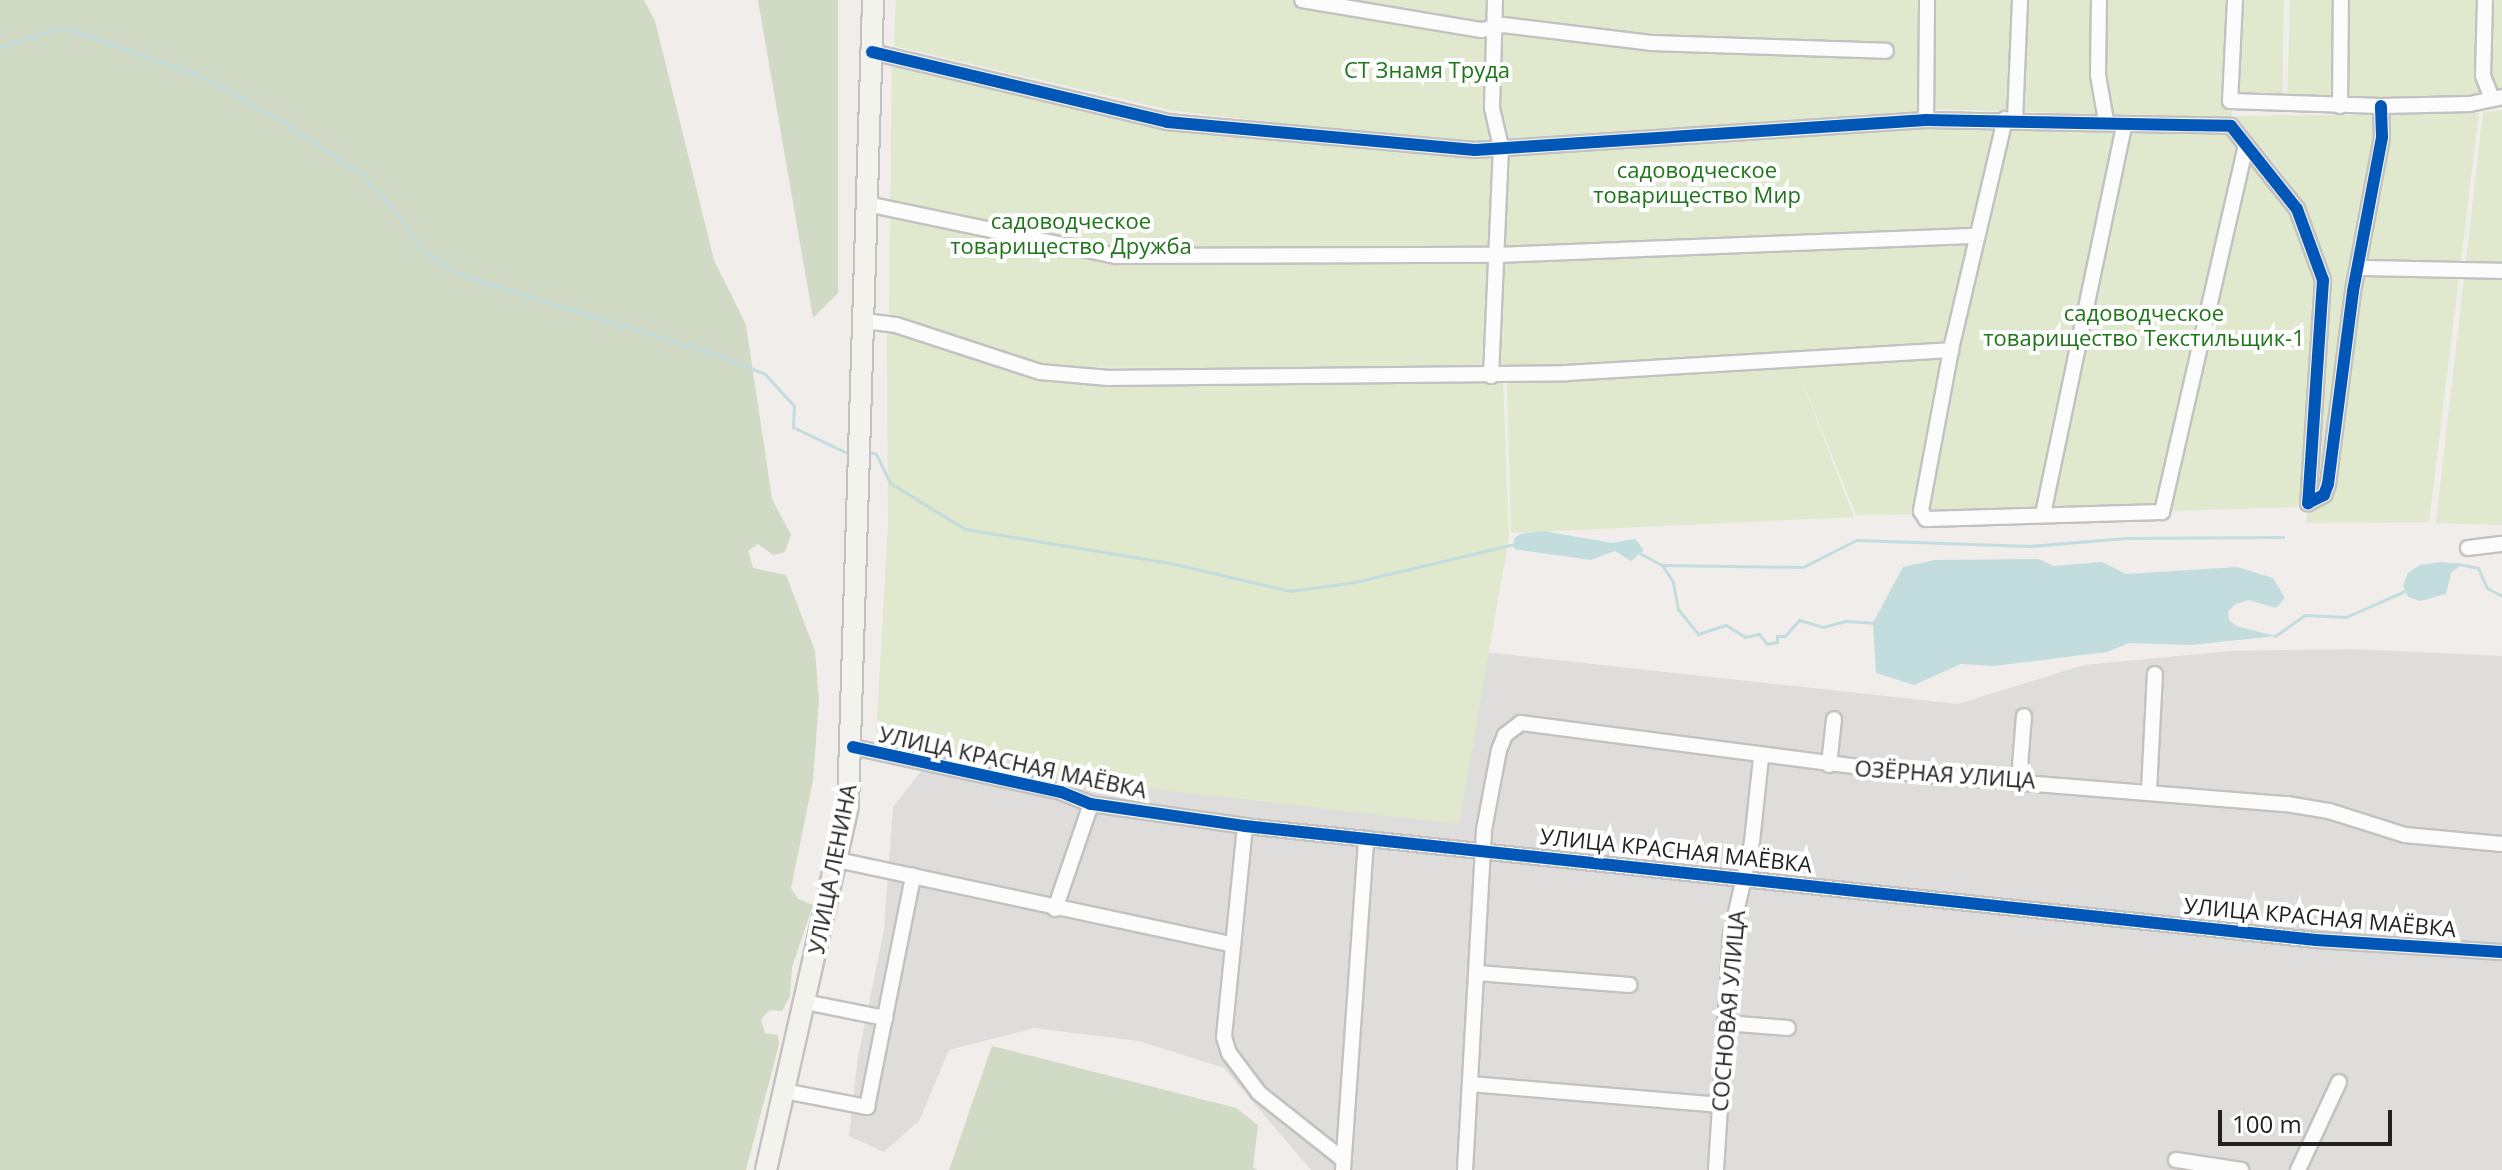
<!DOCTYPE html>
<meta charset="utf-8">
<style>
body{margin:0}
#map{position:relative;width:2502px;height:1170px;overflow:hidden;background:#f0edeb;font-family:"Open Sans",sans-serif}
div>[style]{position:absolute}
.residential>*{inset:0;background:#dfdddc}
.grass>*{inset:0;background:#e0e8ce}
.forest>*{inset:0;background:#d0dac4}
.water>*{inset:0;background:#c3dcde}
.stream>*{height:3px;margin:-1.5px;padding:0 1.5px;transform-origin:1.5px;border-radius:1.5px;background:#c3dcde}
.roads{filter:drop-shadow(2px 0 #c3c2c1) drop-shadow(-2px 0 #c3c2c1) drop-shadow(0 2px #c3c2c1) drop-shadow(0 -2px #c3c2c1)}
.street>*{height:14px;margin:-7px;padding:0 7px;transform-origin:7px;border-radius:7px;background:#fdfcfc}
.secondary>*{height:20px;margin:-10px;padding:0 10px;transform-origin:10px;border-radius:10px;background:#f3f3ee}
.cycleway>*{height:12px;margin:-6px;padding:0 6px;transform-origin:6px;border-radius:6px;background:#0057b8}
span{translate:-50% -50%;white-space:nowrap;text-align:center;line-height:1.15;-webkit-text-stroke:8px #fff;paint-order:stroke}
.park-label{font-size:22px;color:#1f751a}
.street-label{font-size:22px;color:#222}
.scale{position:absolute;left:2218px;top:1110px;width:174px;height:36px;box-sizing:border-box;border:4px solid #222;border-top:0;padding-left:10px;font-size:24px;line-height:28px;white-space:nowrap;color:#222;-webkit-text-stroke:6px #fff;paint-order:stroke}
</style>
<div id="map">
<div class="residential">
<i style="clip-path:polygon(2352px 649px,2502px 656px,2502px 1170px,1311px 1170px,1224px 1068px,1139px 1041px,1034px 1028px,949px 1050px,919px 1121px,884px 1152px,849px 1136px,858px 1057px,884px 930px,893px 807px,941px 746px,1094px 782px,1473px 746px,1484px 652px,1958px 704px,2084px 665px,2231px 651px)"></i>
</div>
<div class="grass">
<i style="clip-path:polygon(896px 0,1496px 0,1497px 150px,1170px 110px,894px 46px)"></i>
<i style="clip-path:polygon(1502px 0,1923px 0,1920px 113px,2172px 116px,1933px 109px,1935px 0,2284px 0,2282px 109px,2232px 110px,2231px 116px,2277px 170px,2328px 291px,2306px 212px,2284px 175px,2236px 116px,2479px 113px,2429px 522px,2306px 523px,2323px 339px,2298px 507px,1917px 519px,1925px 485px,1917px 514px,1856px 515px,1794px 361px,1854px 517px,1511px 533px,1507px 382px,1740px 364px,1497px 371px)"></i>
<i style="clip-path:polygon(2290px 0,2502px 0,2502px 108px,2287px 112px)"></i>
<i style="clip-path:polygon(892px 60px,1168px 117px,1497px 152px,1481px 370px,1049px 367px,889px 315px)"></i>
<i style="clip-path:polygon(2502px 110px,2502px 525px,2436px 523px,2483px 112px)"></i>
<i style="clip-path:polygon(887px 330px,1042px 377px,1117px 387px,1503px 382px,1509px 536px,1459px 824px,1094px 782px,941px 746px,914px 747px,876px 738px,888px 525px)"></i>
</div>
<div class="forest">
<i style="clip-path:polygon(0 0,644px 0,655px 21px,714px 260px,746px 325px,772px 499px,791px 535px,785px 552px,773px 555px,758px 544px,748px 551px,753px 568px,786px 575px,815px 651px,819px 700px,813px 780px,791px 888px,798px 899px,813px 905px,792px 967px,790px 996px,782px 1011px,770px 1010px,761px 1019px,765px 1033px,778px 1035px,779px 1044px,746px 1170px,0 1170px)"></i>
<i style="clip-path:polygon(758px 0,838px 0,838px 293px,813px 318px)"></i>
<i style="clip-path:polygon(992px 1046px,1236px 1108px,1258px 1125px,1253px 1167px,1257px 1170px,949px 1170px)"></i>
</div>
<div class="water">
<i style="clip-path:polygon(1543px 531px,1612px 543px,1635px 539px,1644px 550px,1631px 561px,1615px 551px,1591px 560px,1514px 549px,1514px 539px,1520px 534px)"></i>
<i style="clip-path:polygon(2038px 559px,2054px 566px,2102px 562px,2126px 574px,2237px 567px,2273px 578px,2285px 598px,2276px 608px,2249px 600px,2236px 604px,2228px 611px,2229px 620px,2236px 626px,2276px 636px,2191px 645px,2129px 643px,2107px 652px,1994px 666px,1961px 664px,1914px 685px,1876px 673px,1873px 623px,1903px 567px,1935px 560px)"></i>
<i style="clip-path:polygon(2441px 562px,2462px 564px,2451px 573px,2446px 594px,2420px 601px,2408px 597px,2403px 585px,2408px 573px,2420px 565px)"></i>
</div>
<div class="stream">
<i style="left:0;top:47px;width:67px;rotate:-17.4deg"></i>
<i style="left:64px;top:27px;width:147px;rotate:19.9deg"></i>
<i style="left:202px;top:77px;width:95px;rotate:29deg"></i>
<i style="left:285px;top:123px;width:92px;rotate:33.9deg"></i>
<i style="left:361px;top:174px;width:55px;rotate:47.9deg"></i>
<i style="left:398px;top:215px;width:43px;rotate:56.3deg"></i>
<i style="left:422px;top:251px;width:49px;rotate:30.8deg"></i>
<i style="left:464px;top:276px;width:269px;rotate:17.3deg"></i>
<i style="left:721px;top:356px;width:48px;rotate:22.2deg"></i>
<i style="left:765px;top:374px;width:43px;rotate:47.8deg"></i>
<i style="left:794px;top:406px;width:21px;rotate:93deg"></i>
<i style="left:793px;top:427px;width:62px;rotate:25.7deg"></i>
<i style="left:867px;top:451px;width:9px;rotate:18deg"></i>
<i style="left:876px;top:454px;width:32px;rotate:64deg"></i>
<i style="left:890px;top:483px;width:88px;rotate:31.5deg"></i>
<i style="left:965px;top:529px;width:208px;rotate:9.4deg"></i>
<i style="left:1170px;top:563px;width:123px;rotate:13.1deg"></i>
<i style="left:1290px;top:591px;width:66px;rotate:-7.9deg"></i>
<i style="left:1355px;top:582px;width:164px;rotate:-13.4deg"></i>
<i style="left:1641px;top:554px;width:24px;rotate:28deg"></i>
<i style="left:1662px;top:565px;width:20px;rotate:57deg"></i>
<i style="left:1673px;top:582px;width:27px;rotate:80deg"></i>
<i style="left:1678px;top:609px;width:32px;rotate:51deg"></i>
<i style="left:1698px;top:634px;width:29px;rotate:-18deg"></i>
<i style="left:1726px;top:625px;width:22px;rotate:32deg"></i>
<i style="left:1745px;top:637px;width:14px;rotate:-12deg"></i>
<i style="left:1759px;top:634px;width:13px;rotate:51deg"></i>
<i style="left:1767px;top:644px;width:10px;rotate:-11deg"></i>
<i style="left:1777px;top:642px;width:6px;rotate:-90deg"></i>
<i style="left:1777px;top:636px;width:8px"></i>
<i style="left:1785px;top:636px;width:21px;rotate:-49deg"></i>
<i style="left:1799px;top:620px;width:25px;rotate:16deg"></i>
<i style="left:1823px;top:627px;width:24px;rotate:-15deg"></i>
<i style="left:1846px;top:621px;width:30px;rotate:4deg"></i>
<i style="left:2458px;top:564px;width:20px;rotate:11deg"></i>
<i style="left:2478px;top:568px;width:22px;rotate:66deg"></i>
<i style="left:2487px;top:588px;width:17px;rotate:28deg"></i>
<i style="left:1663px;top:565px;width:140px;rotate:0.8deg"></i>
<i style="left:1803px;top:567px;width:59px;rotate:-27deg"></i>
<i style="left:1856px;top:540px;width:174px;rotate:2deg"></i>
<i style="left:2030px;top:546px;width:96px;rotate:-4.8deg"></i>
<i style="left:2126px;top:538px;width:157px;rotate:-0.4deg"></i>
<i style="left:2275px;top:636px;width:37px;rotate:-35deg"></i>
<i style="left:2305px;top:615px;width:41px;rotate:2.8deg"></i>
<i style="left:2346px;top:617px;width:64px;rotate:-23.8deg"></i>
</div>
<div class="roads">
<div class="street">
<i style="left:1302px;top:0;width:182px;rotate:9.5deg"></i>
<i style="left:1482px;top:30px;width:22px;rotate:-13deg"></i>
<i style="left:1503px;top:25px;width:149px;rotate:6.9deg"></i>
<i style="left:1651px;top:43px;width:235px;rotate:1.9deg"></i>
<i style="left:2099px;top:0;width:75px;rotate:90.8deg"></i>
<i style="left:2098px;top:75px;width:47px;rotate:80.1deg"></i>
<i style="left:2235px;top:0;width:101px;rotate:92.8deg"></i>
<i style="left:2230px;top:101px;width:151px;rotate:1.9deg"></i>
<i style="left:2381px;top:106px;width:89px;rotate:-1.3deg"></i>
<i style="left:2470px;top:104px;width:33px;rotate:-12deg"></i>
<i style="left:2485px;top:0;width:76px;rotate:91.5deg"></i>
<i style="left:2483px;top:76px;width:22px;rotate:68deg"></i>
<i style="left:872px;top:52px;width:303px;rotate:13.3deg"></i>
<i style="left:1167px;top:122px;width:309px;rotate:5.2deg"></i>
<i style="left:1475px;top:150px;width:452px;rotate:-3.8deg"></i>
<i style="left:1926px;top:120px;width:305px;rotate:1.1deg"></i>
<i style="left:2231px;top:126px;width:106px;rotate:51.5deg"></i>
<i style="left:2297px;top:209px;width:76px;rotate:69.9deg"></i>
<i style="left:2323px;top:280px;width:224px;rotate:93.8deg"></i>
<i style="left:2308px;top:503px;width:18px;rotate:-27deg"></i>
<i style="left:2324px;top:495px;width:12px;rotate:-70deg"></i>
<i style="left:2328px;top:484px;width:195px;rotate:-82.6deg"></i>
<i style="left:2353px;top:291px;width:157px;rotate:-79.3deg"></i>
<i style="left:2382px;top:137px;width:31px;rotate:-92deg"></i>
<i style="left:2340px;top:106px;width:106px;rotate:-89.5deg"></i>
<i style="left:2005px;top:119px;width:237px;rotate:103.2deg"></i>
<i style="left:1951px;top:350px;width:164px;rotate:100.6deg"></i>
<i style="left:1921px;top:511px;width:9px;rotate:58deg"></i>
<i style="left:1926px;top:519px;width:236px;rotate:-1.7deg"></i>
<i style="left:2162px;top:512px;width:376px;rotate:-77.1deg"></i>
<i style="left:1926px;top:120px;width:120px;rotate:-89.5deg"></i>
<i style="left:2015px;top:120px;width:120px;rotate:-87.6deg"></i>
<i style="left:867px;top:204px;width:254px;rotate:11.8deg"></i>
<i style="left:1116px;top:256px;width:380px;rotate:-0.2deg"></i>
<i style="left:1496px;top:255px;width:481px;rotate:-2.3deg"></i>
<i style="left:2360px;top:268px;width:142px;rotate:1.2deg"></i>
<i style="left:864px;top:321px;width:32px;rotate:7deg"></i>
<i style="left:896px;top:325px;width:151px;rotate:18.1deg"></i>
<i style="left:1040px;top:372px;width:69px;rotate:5deg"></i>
<i style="left:1109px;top:378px;width:456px;rotate:-0.6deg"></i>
<i style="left:1565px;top:373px;width:387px;rotate:-3.4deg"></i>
<i style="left:1491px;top:376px;width:229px;rotate:-87.5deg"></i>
<i style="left:1501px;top:147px;width:40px;rotate:-103deg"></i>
<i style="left:1492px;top:108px;width:108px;rotate:-88.4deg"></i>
<i style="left:2043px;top:514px;width:397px;rotate:-78.2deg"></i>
<i style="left:2468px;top:548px;width:34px;rotate:-7deg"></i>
<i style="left:853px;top:747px;width:213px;rotate:12.2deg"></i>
<i style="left:1061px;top:792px;width:32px;rotate:22deg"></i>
<i style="left:1091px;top:804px;width:156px;rotate:8.1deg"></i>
<i style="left:1245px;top:826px;width:1077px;rotate:6.08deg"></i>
<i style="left:2316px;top:940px;width:186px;rotate:3.7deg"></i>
<i style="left:1829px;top:765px;width:46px;rotate:-83.8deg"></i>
<i style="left:2019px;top:779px;width:63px;rotate:-85.5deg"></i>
<i style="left:2149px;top:791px;width:117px;rotate:-87.1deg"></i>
<i style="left:1245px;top:826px;width:212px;rotate:95.7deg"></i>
<i style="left:1224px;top:1037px;width:17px;rotate:73deg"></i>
<i style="left:1229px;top:1053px;width:50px;rotate:53.1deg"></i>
<i style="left:1259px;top:1093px;width:105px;rotate:38.4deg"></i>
<i style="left:838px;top:860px;width:404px;rotate:12.1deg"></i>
<i style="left:1055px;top:909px;width:111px;rotate:-71.1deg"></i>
<i style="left:1478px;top:973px;width:152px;rotate:4.5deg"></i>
<i style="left:805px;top:1002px;width:82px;rotate:11.3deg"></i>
<i style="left:1726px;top:1023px;width:62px;rotate:4.6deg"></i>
<i style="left:1471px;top:1084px;width:250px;rotate:4.8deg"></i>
<i style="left:784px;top:1091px;width:85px;rotate:10.9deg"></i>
<i style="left:867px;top:1107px;width:236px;rotate:-78.7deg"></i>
<i style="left:2176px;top:1160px;width:66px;rotate:8.7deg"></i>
<i style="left:1343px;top:1170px;width:332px;rotate:-86deg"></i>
<i style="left:1465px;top:1170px;width:341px;rotate:-86.8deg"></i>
<i style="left:1484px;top:830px;width:81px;rotate:-79.4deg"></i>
<i style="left:1499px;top:750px;width:16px;rotate:-68deg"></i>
<i style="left:1505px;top:735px;width:20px;rotate:-37deg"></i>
<i style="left:1521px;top:723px;width:394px;rotate:7.4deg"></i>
<i style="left:1912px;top:774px;width:376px;rotate:4.6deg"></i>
<i style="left:2287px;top:804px;width:43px;rotate:9.5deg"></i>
<i style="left:2329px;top:811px;width:80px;rotate:17.5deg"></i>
<i style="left:2405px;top:835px;width:97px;rotate:5.3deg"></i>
<i style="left:1716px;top:1170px;width:236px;rotate:-86.4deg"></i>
<i style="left:1731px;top:934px;width:94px;rotate:-77.1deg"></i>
<i style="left:1752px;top:842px;width:84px;rotate:-83.9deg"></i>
<i style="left:2298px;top:1170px;width:97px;rotate:-65deg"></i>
</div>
<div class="secondary">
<i style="left:766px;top:1170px;width:373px;rotate:-77.3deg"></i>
<i style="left:848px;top:806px;width:806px;rotate:-88.22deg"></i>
</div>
</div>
<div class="cycleway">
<i style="left:872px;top:52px;width:303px;rotate:13.3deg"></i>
<i style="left:1167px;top:122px;width:309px;rotate:5.2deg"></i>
<i style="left:1475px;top:150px;width:452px;rotate:-3.8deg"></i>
<i style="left:1926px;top:120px;width:305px;rotate:1.1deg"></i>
<i style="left:2231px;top:126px;width:106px;rotate:51.5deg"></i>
<i style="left:2297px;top:209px;width:76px;rotate:69.9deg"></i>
<i style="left:2323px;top:280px;width:224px;rotate:93.8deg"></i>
<i style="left:2308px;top:503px;width:18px;rotate:-27deg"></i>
<i style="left:2324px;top:495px;width:12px;rotate:-70deg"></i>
<i style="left:2328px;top:484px;width:195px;rotate:-82.6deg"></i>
<i style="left:2353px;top:291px;width:157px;rotate:-79.3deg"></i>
<i style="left:2382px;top:137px;width:31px;rotate:-92deg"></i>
<i style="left:853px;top:747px;width:213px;rotate:12.2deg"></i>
<i style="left:1061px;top:792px;width:32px;rotate:22deg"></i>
<i style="left:1091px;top:804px;width:156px;rotate:8.1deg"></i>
<i style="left:1245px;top:826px;width:1077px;rotate:6.08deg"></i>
<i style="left:2316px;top:940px;width:186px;rotate:3.7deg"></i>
</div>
<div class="park-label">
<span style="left:1427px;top:70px">СТ Знамя Труда</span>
<span style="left:1697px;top:182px">садоводческое<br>товарищество Мир</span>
<span style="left:1071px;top:233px">садоводческое<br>товарищество Дружба</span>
<span style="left:2144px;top:325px">садоводческое<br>товарищество Текстильщик-1</span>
</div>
<div class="street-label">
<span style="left:1013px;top:762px;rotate:12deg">УЛИЦА КРАСНАЯ МАЁВКА</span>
<span style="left:1945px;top:774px;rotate:4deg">ОЗЁРНАЯ УЛИЦА</span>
<span style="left:1676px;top:850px;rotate:6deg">УЛИЦА КРАСНАЯ МАЁВКА</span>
<span style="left:832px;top:869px;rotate:-79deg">УЛИЦА ЛЕНИНА</span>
<span style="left:2320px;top:917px;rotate:5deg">УЛИЦА КРАСНАЯ МАЁВКА</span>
<span style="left:1728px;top:1011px;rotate:-85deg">СОСНОВАЯ УЛИЦА</span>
</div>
<div class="scale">100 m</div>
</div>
